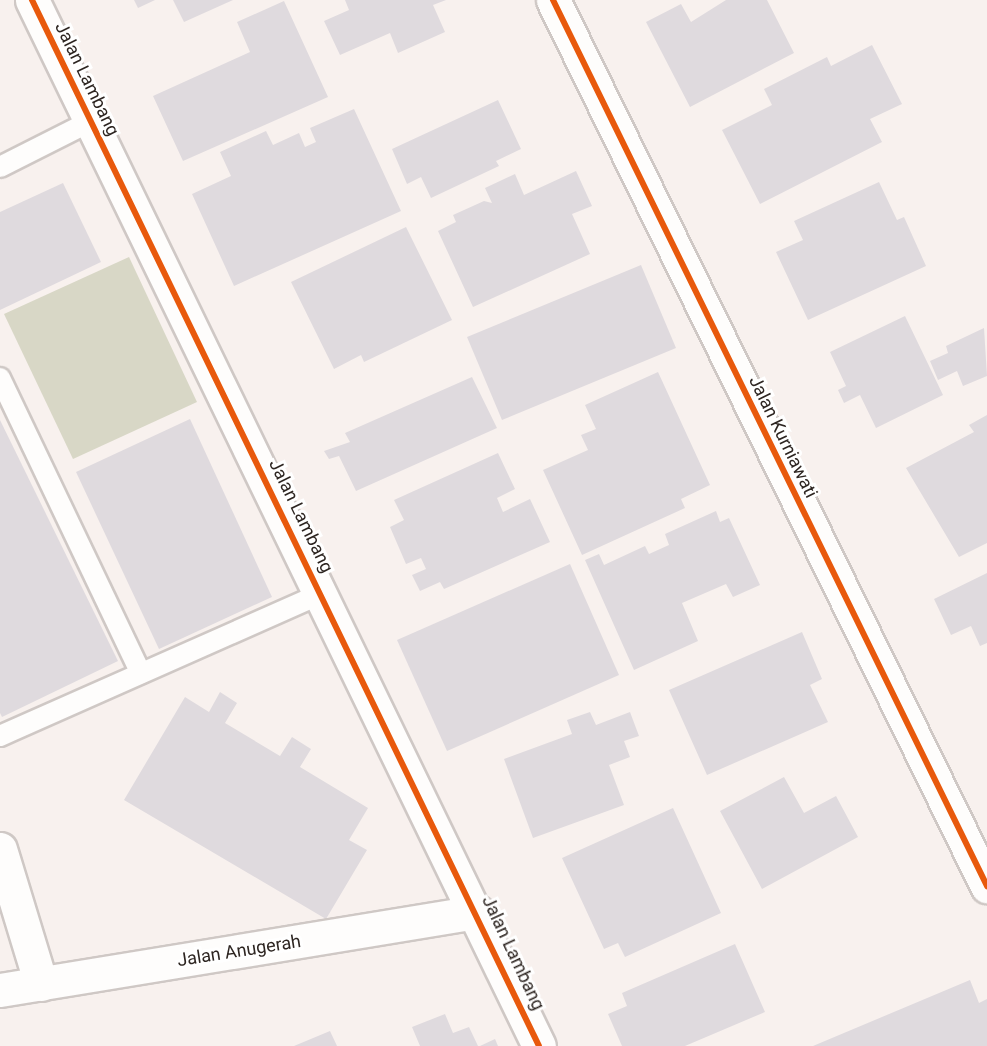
<!DOCTYPE html>
<style>
body{margin:0}
#map{position:relative;width:987px;height:1046px;overflow:hidden;background:#f8f1ee;font-family:Roboto,sans-serif}
div>[style]{position:absolute}
.forest>*{inset:0;background:#d8d7c6}
.building>*{inset:0;background:#dfdade}
.roads{filter:drop-shadow(2px 0 #cfc8c5) drop-shadow(-2px 0 #cfc8c5) drop-shadow(0 2px #cfc8c5) drop-shadow(0 -2px #cfc8c5)}
.lane>*{height:20px;margin:-10px;padding:0 10px;transform-origin:10px;border-radius:10px;background:#fefdfc}
.street>*{height:33px;margin:-16.5px;padding:0 16.5px;transform-origin:16.5px;border-radius:16.5px;background:#fefdfc}
.cycleway>*{height:6px;margin:-3px;padding:0 3px;transform-origin:3px;border-radius:3px;background:#e8590c}
span{translate:-50% -50%;white-space:nowrap;text-align:center;line-height:1.15;-webkit-text-stroke:6px #fff;paint-order:stroke}
.street-label{font-size:18px;color:#2d2521}
</style>
<div id="map">
<div class="forest">
<i style="clip-path:polygon(129px 257px,197px 402px,73px 459px,4px 314px)"></i>
</div>
<div class="building">
<i style="clip-path:polygon(134px 0,155px 0,138px 8px)"></i>
<i style="clip-path:polygon(173px 0,233px 0,184px 22px)"></i>
<i style="clip-path:polygon(345px 0,446px 0,433px 5px,445px 32px,398px 53px,390px 33px,340px 55px,324px 21px,349px 10px)"></i>
<i style="clip-path:polygon(726px 0,767px 0,794px 53px,690px 107px,646px 22px,681px 4px,691px 22px)"></i>
<i style="clip-path:polygon(284px 1px,328px 97px,183px 161px,153px 96px,250px 52px,237px 22px)"></i>
<i style="clip-path:polygon(872px 45px,902px 104px,870px 119px,882px 142px,760px 204px,722px 130px,772px 105px,764px 89px,827px 57px,831px 66px)"></i>
<i style="clip-path:polygon(498px 100px,521px 149px,496px 161px,499px 166px,431px 198px,421px 177px,407px 184px,392px 149px)"></i>
<i style="clip-path:polygon(354px 109px,401px 211px,234px 286px,192px 194px,231px 176px,220px 152px,266px 131px,273px 145px,299px 133px,305px 147px,316px 142px,310px 128px)"></i>
<i style="clip-path:polygon(576px 171px,592px 206px,572px 214px,590px 254px,473px 307px,438px 231px,456px 222px,453px 215px,484px 201px,492px 203px,485px 188px,515px 174px,524px 195px)"></i>
<i style="clip-path:polygon(879px 182px,897px 220px,904px 217px,926px 266px,808px 320px,776px 252px,803px 240px,794px 221px)"></i>
<i style="clip-path:polygon(63px 183px,101px 262px,0 310px,0 212px)"></i>
<i style="clip-path:polygon(406px 227px,452px 320px,364px 362px,361px 355px,334px 369px,291px 282px)"></i>
<i style="clip-path:polygon(641px 265px,676px 348px,502px 420px,467px 337px)"></i>
<i style="clip-path:polygon(905px 316px,943px 395px,876px 428px,860px 395px,844px 403px,838px 390px,846px 386px,830px 352px)"></i>
<i style="clip-path:polygon(984px 328px,987px 376px,963px 386px,957px 371px,938px 380px,930px 361px,948px 353px,946px 346px)"></i>
<i style="clip-path:polygon(658px 372px,710px 485px,681px 499px,685px 508px,582px 555px,543px 470px,588px 450px,581px 435px,596px 429px,585px 405px)"></i>
<i style="clip-path:polygon(472px 377px,497px 428px,356px 491px,339px 456px,329px 459px,324px 451px,350px 442px,345px 433px)"></i>
<i style="clip-path:polygon(987px 415px,987px 543px,959px 557px,906px 468px,974px 432px,969px 425px)"></i>
<i style="clip-path:polygon(190px 419px,272px 597px,159px 649px,76px 472px)"></i>
<i style="clip-path:polygon(0 420px,118px 661px,2px 717px,0 713px)"></i>
<i style="clip-path:polygon(498px 453px,515px 489px,497px 498px,503px 512px,530px 499px,550px 542px,444px 589px,440px 582px,420px 591px,412px 575px,426px 569px,421px 558px,406px 564px,390px 527px,404px 520px,394px 500px)"></i>
<i style="clip-path:polygon(716px 511px,720px 522px,729px 518px,760px 585px,733px 597px,726px 584px,682px 603px,698px 641px,634px 670px,585px 560px,599px 554px,604px 565px,645px 546px,649px 554px,669px 545px,665px 534px)"></i>
<i style="clip-path:polygon(570px 564px,619px 675px,447px 751px,397px 640px)"></i>
<i style="clip-path:polygon(987px 573px,987px 643px,980px 646px,971px 626px,951px 635px,934px 599px)"></i>
<i style="clip-path:polygon(802px 632px,822px 679px,810px 685px,828px 722px,707px 775px,669px 690px)"></i>
<i style="clip-path:polygon(220px 692px,237px 703px,225px 723px,280px 756px,292px 737px,311px 749px,300px 767px,368px 808px,349px 840px,367px 850px,326px 919px,124px 800px,185px 697px,209px 712px)"></i>
<i style="clip-path:polygon(590px 712px,596px 725px,630px 712px,639px 736px,624px 741px,630px 757px,609px 765px,624px 805px,533px 838px,504px 759px,572px 734px,567px 720px)"></i>
<i style="clip-path:polygon(784px 777px,804px 813px,836px 796px,858px 837px,762px 889px,720px 811px)"></i>
<i style="clip-path:polygon(673px 808px,721px 913px,625px 957px,618px 943px,604px 949px,562px 858px)"></i>
<i style="clip-path:polygon(735px 944px,765px 1012px,685px 1046px,622px 1046px,608px 1014px,627px 1006px,622px 993px)"></i>
<i style="clip-path:polygon(970px 980px,979px 1003px,987px 999px,987px 1046px,813px 1046px)"></i>
<i style="clip-path:polygon(445px 1014px,453px 1033px,469px 1027px,478px 1046px,420px 1046px,412px 1027px)"></i>
<i style="clip-path:polygon(330px 1031px,337px 1046px,294px 1046px)"></i>
<i style="clip-path:polygon(495px 1039px,498px 1046px,480px 1046px)"></i>
</div>
<div class="roads">
<div class="lane">
<i style="left:0;top:167px;width:102px;rotate:-26.8deg"></i>
<i style="left:0;top:378px;width:327px;rotate:64.5deg"></i>
<i style="left:0;top:736px;width:352px;rotate:-23.9deg"></i>
</div>
<div class="street">
<i style="left:32px;top:0;width:1162px;rotate:64.14deg"></i>
<i style="left:553px;top:0;width:987px;rotate:63.9deg"></i>
<i style="left:0;top:849px;width:141px;rotate:73.1deg"></i>
<i style="left:0;top:990px;width:484px;rotate:-9.3deg"></i>
</div>
</div>
<div class="cycleway">
<i style="left:32px;top:0;width:1162px;rotate:64.14deg"></i>
<i style="left:553px;top:0;width:987px;rotate:63.9deg"></i>
</div>
<div class="street-label">
<span style="left:87px;top:79px;rotate:64deg">Jalan Lambang</span>
<span style="left:783px;top:437px;rotate:64deg">Jalan Kurniawati</span>
<span style="left:301px;top:516px;rotate:64deg">Jalan Lambang</span>
<span style="left:239px;top:951px;rotate:-9deg">Jalan Anugerah</span>
<span style="left:513px;top:953px;rotate:65deg">Jalan Lambang</span>
</div>
</div>
